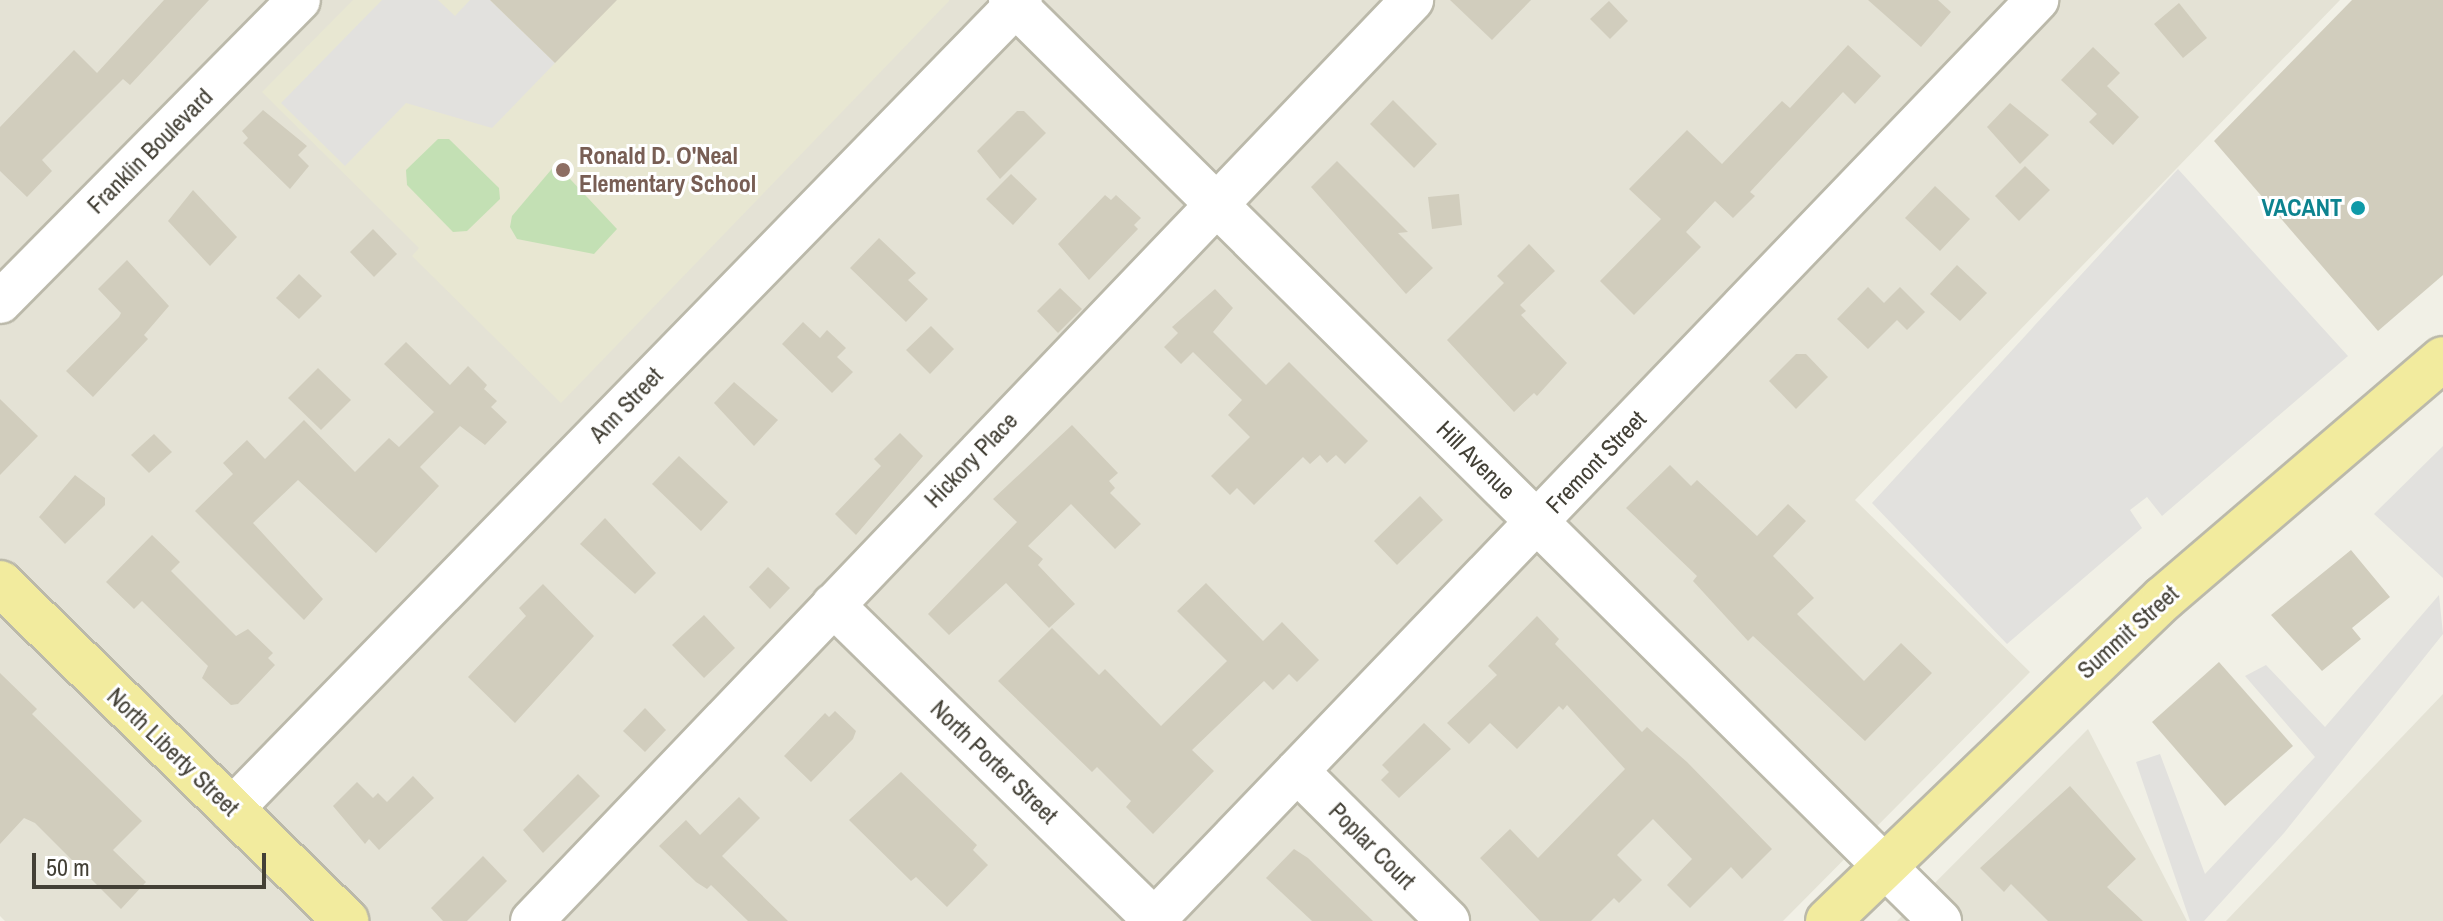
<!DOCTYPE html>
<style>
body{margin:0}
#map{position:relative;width:2443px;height:921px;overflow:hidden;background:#f1f0e6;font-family:"Archivo Narrow",sans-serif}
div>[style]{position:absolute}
.residential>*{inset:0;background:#e4e2d5}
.education>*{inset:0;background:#e8e7d2}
.green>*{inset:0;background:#c3e0b4}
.parking>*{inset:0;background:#e2e1de}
.building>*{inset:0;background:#d1cdbd}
.roads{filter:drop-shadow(2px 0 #bbb9aa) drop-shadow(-2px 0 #bbb9aa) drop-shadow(0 2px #bbb9aa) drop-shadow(0 -2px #bbb9aa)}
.minor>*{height:42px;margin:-21px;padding:0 21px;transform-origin:21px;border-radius:21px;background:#fff}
.major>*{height:44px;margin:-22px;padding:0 22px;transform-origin:22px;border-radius:22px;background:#f2eb9e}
.dots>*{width:22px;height:22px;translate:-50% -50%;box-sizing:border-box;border:4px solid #fff;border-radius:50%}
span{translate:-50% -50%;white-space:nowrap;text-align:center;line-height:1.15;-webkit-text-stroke:6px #fff;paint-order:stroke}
.street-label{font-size:24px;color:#434036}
.education-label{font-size:24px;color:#785e54;font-weight:700}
.left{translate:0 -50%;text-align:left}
.culture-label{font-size:24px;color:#0d838f;font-weight:700}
.right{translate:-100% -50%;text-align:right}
.scale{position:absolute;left:32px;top:853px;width:234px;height:36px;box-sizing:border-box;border:4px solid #434036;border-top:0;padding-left:10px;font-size:24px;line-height:28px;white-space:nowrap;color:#434036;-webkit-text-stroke:6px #fff;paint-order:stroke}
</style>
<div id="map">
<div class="residential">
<i style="clip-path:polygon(0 0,2340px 0,1855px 500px,2030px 672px,1783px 921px,5px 921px,0 916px)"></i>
<i style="clip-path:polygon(2443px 694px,2443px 921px,2226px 921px)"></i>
<i style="clip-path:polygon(2088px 729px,2187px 921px,1897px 921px)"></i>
</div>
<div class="education">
<i style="clip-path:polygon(353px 0,949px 0,949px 1px,561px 403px,412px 256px,419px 248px,262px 92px)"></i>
</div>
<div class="green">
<i style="clip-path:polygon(438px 139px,449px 139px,499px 188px,500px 199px,467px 231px,453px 232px,407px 185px,406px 170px)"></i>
<i style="clip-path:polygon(556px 164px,617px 229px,594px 254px,517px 239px,510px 227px,512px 216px)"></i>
</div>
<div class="parking">
<i style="clip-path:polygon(382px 0,438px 0,455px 16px,470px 0,490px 0,555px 63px,492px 128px,406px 103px,345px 166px,281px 103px)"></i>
<i style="clip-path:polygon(2178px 169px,2348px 356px,2162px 516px,2147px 497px,2130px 510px,2142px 528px,2007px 644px,1872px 503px)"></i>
<i style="clip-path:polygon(2443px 446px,2443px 578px,2374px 514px)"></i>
<i style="clip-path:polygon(2439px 595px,2443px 634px,2284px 833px,2204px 921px,2190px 921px,2136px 762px,2160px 754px,2205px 874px,2315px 757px,2245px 676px,2266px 665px,2325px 727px)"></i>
</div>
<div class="building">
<i style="clip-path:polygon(164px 0,209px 0,130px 85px,123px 79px,42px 160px,52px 171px,27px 197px,0 171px,0 127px,74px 50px,97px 73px)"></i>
<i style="clip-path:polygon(490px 0,617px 0,555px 63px)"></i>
<i style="clip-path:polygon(1450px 0,1531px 0,1492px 40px)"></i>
<i style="clip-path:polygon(1868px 0,1938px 0,1951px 12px,1921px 47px)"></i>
<i style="clip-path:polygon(2352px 0,2443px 0,2443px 275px,2378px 331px,2214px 141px)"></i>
<i style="clip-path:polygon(1609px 1px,1628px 21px,1610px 39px,1590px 19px)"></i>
<i style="clip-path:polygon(2179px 3px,2207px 38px,2183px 58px,2154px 24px)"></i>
<i style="clip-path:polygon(1848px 45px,1881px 76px,1855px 104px,1843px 92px,1750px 192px,1755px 196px,1733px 218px,1715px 201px,1686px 232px,1701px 247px,1634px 315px,1600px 281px,1661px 219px,1629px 189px,1687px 130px,1722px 164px,1782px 101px,1790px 108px)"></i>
<i style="clip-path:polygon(2093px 47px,2120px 73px,2107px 86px,2139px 117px,2113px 145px,2089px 122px,2097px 114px,2061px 80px)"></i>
<i style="clip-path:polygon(1393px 100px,1437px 144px,1414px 168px,1370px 124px)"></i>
<i style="clip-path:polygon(2010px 103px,2049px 135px,2020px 164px,1987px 127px)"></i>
<i style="clip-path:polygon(263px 110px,307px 146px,298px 155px,309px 166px,290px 189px,243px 143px,248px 138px,242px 131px)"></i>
<i style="clip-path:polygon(1017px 111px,1024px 111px,1046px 133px,1000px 179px,977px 151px)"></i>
<i style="clip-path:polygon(1337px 161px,1408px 232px,1398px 233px,1433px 268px,1406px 294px,1311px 187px)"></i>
<i style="clip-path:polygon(2025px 166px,2050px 190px,2019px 221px,1995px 196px)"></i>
<i style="clip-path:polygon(1011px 174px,1037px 199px,1013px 225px,986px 199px)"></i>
<i style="clip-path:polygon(1935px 186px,1970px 219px,1940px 251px,1905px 218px)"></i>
<i style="clip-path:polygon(193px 190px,237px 237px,210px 266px,168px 221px)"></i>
<i style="clip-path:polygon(1459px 194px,1462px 225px,1432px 229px,1428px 197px)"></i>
<i style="clip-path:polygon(1105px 195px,1111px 200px,1116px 195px,1141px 218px,1134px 225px,1138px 229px,1089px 280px,1058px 244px)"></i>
<i style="clip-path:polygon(373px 229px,397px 254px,374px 277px,350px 252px)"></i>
<i style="clip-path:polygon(879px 238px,916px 273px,908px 280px,928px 299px,906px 322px,850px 268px)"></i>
<i style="clip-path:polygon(1529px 244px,1555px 271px,1520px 305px,1526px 311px,1521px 315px,1567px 363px,1537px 396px,1534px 393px,1514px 412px,1447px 340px,1504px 283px,1497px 276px)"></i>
<i style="clip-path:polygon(127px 260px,169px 306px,144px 335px,148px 339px,93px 397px,66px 371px,119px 317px,121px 313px,98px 289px)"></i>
<i style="clip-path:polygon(1957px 265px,1987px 293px,1960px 321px,1930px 294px)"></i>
<i style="clip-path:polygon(299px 274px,322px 296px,299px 319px,276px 298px)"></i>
<i style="clip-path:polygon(1868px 287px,1884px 303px,1900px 287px,1925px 312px,1907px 330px,1897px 320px,1868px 349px,1837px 319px)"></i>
<i style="clip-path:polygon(1060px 288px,1082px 309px,1058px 333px,1037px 311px)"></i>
<i style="clip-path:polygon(1215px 289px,1233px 308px,1213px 332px,1266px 385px,1289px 362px,1368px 441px,1345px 464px,1336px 455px,1327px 463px,1320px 455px,1310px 464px,1303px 457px,1254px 505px,1237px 488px,1230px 495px,1211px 476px,1250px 437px,1228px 415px,1242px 400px,1193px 352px,1181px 364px,1164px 347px,1178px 333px,1172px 327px)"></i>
<i style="clip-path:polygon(803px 322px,820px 338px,827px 330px,846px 348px,837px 357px,853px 372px,832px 393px,782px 344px)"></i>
<i style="clip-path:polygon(931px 326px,954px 349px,930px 374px,906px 350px)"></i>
<i style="clip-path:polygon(406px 342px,450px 385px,468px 366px,487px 385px,484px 389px,497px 401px,491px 407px,507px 422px,485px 445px,460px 426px,420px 467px,439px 486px,376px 553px,298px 480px,253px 523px,323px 599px,304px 620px,195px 511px,233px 474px,223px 463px,247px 440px,265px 459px,304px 420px,355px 472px,389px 438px,399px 447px,434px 412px,384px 364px)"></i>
<i style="clip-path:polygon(1796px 354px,1806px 354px,1828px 377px,1796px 409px,1769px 381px)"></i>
<i style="clip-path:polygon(318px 368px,351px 400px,321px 430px,288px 398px)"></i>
<i style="clip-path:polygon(734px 382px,778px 420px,754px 446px,714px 403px)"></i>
<i style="clip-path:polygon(0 399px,38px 436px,0 475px)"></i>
<i style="clip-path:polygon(1072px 425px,1118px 473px,1109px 481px,1115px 488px,1110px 493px,1141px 524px,1115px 549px,1071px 504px,1028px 546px,1043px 559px,1038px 565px,1075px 604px,1049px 628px,1006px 583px,949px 635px,928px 614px,1017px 522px,993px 499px)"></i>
<i style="clip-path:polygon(900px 433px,923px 456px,856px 535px,835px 514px,881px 466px,874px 459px)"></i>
<i style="clip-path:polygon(154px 434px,172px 452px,149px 473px,131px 455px)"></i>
<i style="clip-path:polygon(679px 456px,728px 502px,701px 531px,652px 484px)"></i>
<i style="clip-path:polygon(1670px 465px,1691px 486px,1697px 480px,1757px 536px,1788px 504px,1806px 521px,1773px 556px,1814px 598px,1797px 614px,1864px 681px,1901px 643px,1932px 673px,1865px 741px,1753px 636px,1748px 641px,1693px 581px,1697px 576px,1626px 508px)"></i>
<i style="clip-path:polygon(75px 475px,105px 498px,105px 505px,65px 544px,39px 517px)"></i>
<i style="clip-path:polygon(1420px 496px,1443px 520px,1397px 565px,1374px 541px)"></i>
<i style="clip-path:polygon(605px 518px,656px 573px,635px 594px,580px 544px)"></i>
<i style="clip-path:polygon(152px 535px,180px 562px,171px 571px,236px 636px,248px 629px,273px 653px,268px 658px,275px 665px,238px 704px,231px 705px,202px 678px,208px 666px,142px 601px,134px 609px,106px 582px)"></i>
<i style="clip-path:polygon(2351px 550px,2390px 597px,2352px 628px,2361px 639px,2322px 671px,2271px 615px)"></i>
<i style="clip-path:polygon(768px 567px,790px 588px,770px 609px,749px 587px)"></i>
<i style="clip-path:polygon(1206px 583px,1263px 641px,1282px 622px,1319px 660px,1297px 682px,1289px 674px,1273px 690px,1264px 681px,1192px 750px,1214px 771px,1153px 834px,1126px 807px,1131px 801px,1097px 767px,1092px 772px,998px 681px,1052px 628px,1099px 675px,1105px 669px,1161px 726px,1227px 661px,1177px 611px)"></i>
<i style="clip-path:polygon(543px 584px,594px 636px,515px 723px,468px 677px,526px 616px,519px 608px)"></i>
<i style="clip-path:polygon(704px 615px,735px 648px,704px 678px,672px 645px)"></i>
<i style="clip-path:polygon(1537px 616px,1559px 639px,1555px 644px,1642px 732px,1647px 727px,1687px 762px,1772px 849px,1742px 879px,1731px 867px,1690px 908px,1667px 885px,1692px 859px,1653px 819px,1617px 855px,1642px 880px,1619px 903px,1614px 898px,1591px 921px,1540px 921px,1480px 858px,1510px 829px,1538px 858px,1625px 769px,1567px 705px,1563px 710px,1559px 706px,1517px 749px,1490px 723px,1469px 744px,1447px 723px,1497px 675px,1488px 666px)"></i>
<i style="clip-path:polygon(2219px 662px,2293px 746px,2225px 806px,2152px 722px)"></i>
<i style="clip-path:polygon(0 673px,37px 709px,32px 714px,142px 821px,113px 850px,146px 882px,121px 909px,35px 823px,24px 818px,0 844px)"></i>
<i style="clip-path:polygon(645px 708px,666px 730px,645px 752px,623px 731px)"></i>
<i style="clip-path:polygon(835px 711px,856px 731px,853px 739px,811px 782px,784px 756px,825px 713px,829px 717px)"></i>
<i style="clip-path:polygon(1424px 723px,1451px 749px,1399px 798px,1381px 780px,1389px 772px,1382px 765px)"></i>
<i style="clip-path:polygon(901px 772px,977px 845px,973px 850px,988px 865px,947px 907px,916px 877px,911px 881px,849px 820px)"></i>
<i style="clip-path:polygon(578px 774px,600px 796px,543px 853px,523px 830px)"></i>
<i style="clip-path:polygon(413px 776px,434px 798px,379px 850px,369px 839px,365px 844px,333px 806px,357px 782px,373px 798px,378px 793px,387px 802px)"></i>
<i style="clip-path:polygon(2070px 786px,2136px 859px,2107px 887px,2143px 921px,2048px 921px,2011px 884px,2004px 892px,1980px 868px)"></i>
<i style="clip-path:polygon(739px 797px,760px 818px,722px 856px,788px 921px,748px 921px,711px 885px,707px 889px,696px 882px,659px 846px,686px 820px,700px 835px)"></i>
<i style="clip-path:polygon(1294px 849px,1308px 858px,1373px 921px,1312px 921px,1266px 878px)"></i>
<i style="clip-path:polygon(483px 856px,507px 881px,467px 921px,443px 921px,431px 908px)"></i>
</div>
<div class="roads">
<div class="minor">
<i style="left:1010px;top:0;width:1309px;rotate:44.72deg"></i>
<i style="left:0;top:302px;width:425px;rotate:-45.3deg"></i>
<i style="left:833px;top:605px;width:450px;rotate:44.4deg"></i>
<i style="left:1297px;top:771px;width:213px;rotate:44.8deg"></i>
<i style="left:231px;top:810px;width:1131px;rotate:-45.72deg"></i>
<i style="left:532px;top:921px;width:1274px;rotate:-46.3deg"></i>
<i style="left:1153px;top:921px;width:1277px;rotate:-46.17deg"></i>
</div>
<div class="major">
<i style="left:0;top:583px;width:484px;rotate:44.3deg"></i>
<i style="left:1828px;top:921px;width:466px;rotate:-43.9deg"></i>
<i style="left:2164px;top:598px;width:367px;rotate:-40.6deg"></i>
</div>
</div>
<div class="dots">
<i style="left:563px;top:170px;background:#8d6e63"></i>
<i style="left:2358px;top:208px;background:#0f9aa8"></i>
</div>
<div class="street-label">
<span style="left:150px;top:151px;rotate:-45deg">Franklin Boulevard</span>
<span style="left:626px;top:405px;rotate:-46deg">Ann Street</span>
<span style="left:971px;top:460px;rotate:-46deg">Hickory Place</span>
<span style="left:1476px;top:460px;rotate:45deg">Hill Avenue</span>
<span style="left:1596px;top:462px;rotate:-46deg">Fremont Street</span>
<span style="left:2128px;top:632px;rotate:-42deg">Summit Street</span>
<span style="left:173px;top:752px;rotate:44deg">North Liberty Street</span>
<span style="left:994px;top:762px;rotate:44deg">North Porter Street</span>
<span style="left:1372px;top:846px;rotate:45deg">Poplar Court</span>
</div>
<div class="education-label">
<span class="left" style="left:579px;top:170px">Ronald D. O'Neal<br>Elementary School</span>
</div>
<div class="culture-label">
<span class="right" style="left:2342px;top:208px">VACANT</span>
</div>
<div class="scale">50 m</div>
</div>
